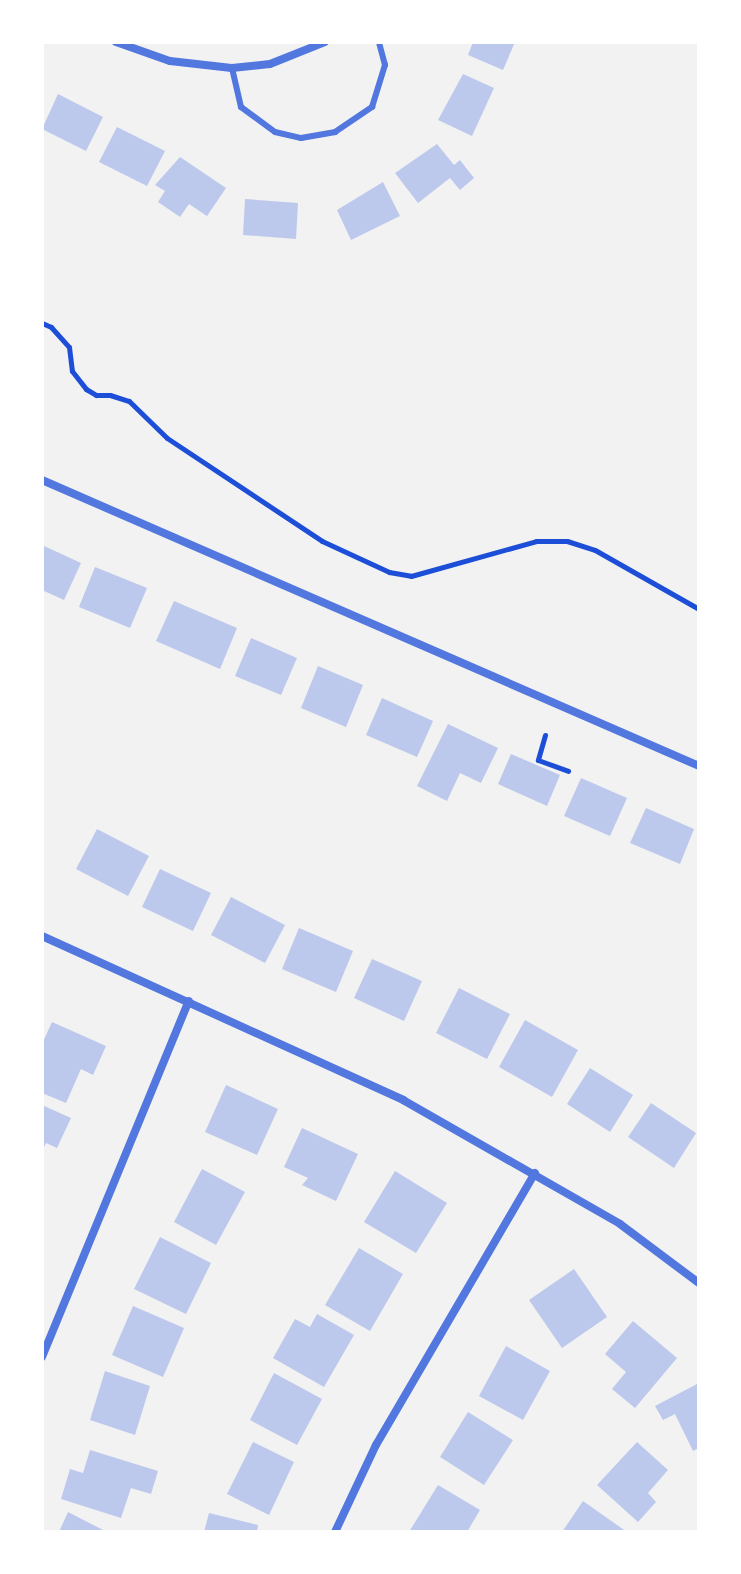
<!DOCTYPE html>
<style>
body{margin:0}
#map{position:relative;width:741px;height:1574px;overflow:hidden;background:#f2f2f2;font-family:Roboto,sans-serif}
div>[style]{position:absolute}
.building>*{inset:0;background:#bdc9ec}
.path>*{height:5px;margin:-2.5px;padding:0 2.5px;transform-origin:2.5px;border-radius:2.5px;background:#1d4ed8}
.service>*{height:6px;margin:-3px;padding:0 3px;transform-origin:3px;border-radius:3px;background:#5277de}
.minor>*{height:8px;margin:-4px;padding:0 4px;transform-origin:4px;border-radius:4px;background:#5277de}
span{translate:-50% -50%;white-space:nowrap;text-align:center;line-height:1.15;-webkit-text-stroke:6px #fff;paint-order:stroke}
.frame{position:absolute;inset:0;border:44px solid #fff;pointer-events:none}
</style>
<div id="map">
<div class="building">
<i style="clip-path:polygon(473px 42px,515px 42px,503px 70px,468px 55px)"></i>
<i style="clip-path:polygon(463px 74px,494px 88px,472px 136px,438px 120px)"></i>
<i style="clip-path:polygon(58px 94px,103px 117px,86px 151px,42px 129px)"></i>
<i style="clip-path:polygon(117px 127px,165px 151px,147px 186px,99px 162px)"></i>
<i style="clip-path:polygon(437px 144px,454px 165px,460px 160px,474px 178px,460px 190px,450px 178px,418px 203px,395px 173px)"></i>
<i style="clip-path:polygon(180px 157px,226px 188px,207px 216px,189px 204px,180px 217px,158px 202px,165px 191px,155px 185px)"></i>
<i style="clip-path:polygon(383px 182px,400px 216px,351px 240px,337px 210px)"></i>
<i style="clip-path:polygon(245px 199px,298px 203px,296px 239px,243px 235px)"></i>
<i style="clip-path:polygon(42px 545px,81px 563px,64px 600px,42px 590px)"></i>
<i style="clip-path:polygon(95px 567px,147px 588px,130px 628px,79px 607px)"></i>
<i style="clip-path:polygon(174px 601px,237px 628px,220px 669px,156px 641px)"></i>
<i style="clip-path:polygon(251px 638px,297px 658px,281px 695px,235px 676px)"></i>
<i style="clip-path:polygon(318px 666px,363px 685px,346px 727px,301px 708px)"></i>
<i style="clip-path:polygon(382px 698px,433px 721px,417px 757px,366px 735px)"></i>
<i style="clip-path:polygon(448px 724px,498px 748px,481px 783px,460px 773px,447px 801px,417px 786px)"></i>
<i style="clip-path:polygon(511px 754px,560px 775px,547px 806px,498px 784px)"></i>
<i style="clip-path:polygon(581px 778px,627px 798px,610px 836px,564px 816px)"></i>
<i style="clip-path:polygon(646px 808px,694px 829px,680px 864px,630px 843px)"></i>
<i style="clip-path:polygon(97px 829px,149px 856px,128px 896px,76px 869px)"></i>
<i style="clip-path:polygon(160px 869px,211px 893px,193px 931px,142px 907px)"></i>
<i style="clip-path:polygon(231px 897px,285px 925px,265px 963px,211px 935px)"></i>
<i style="clip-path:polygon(299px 928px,353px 951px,336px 992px,282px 969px)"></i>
<i style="clip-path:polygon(372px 959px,422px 981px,404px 1021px,354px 998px)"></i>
<i style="clip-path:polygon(459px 988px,510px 1014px,487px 1059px,436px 1033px)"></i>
<i style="clip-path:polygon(525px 1020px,578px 1050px,552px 1097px,499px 1067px)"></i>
<i style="clip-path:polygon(52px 1022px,106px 1046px,93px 1075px,81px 1069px,66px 1103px,42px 1093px,42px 1044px)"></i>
<i style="clip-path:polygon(590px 1068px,633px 1095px,610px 1132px,567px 1104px)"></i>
<i style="clip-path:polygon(226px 1085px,278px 1109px,257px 1155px,205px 1132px)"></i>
<i style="clip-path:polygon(651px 1103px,696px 1133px,674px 1168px,628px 1137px)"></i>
<i style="clip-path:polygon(42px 1105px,71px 1118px,57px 1148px,46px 1143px,42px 1151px)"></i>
<i style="clip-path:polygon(302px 1128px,358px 1154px,336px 1201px,302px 1185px,308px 1178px,284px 1167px)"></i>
<i style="clip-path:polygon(202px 1169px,245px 1192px,216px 1245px,174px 1222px)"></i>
<i style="clip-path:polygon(395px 1171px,447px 1203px,416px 1253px,364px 1222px)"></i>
<i style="clip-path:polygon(160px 1237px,211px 1263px,186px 1314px,134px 1289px)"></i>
<i style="clip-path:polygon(359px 1248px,403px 1274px,370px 1331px,325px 1305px)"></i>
<i style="clip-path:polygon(574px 1269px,607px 1317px,562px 1348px,529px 1300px)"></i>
<i style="clip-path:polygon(133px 1306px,184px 1328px,163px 1377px,112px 1355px)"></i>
<i style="clip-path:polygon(317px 1314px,354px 1335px,324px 1387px,273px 1358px,295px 1319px,310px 1327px)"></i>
<i style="clip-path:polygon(633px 1321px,677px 1358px,635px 1408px,612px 1389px,626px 1372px,605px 1354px)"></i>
<i style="clip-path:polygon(506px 1346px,550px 1371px,523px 1420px,479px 1396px)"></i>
<i style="clip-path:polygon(105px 1371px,150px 1386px,135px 1435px,90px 1420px)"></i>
<i style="clip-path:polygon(274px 1373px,322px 1399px,297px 1445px,250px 1420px)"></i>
<i style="clip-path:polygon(699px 1383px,699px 1448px,693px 1451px,675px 1414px,663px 1420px,655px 1406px)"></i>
<i style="clip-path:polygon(468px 1412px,513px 1440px,484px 1485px,440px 1457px)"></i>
<i style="clip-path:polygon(253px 1442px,294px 1462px,269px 1515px,227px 1494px)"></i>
<i style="clip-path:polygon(637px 1442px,668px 1470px,648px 1493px,656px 1502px,638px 1522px,597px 1485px)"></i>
<i style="clip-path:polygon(90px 1450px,158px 1471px,151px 1494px,131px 1488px,121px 1518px,61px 1499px,70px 1469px,83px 1473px)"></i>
<i style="clip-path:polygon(438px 1485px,480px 1510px,467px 1532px,409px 1532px)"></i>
<i style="clip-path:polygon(583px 1501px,627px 1532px,562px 1532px)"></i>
<i style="clip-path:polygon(68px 1512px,107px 1532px,59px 1532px)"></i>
<i style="clip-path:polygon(209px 1513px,258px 1525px,257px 1532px,204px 1532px)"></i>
</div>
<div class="path">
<i style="left:42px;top:323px;width:10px;rotate:24deg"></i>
<i style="left:51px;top:327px;width:27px;rotate:48deg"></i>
<i style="left:69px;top:347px;width:24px;rotate:83deg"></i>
<i style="left:72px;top:371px;width:23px;rotate:52deg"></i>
<i style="left:86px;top:389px;width:12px;rotate:31deg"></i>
<i style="left:96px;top:395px;width:14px"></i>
<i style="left:110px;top:395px;width:20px;rotate:18deg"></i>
<i style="left:129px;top:401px;width:53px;rotate:44.2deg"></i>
<i style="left:167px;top:438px;width:186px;rotate:33.6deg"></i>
<i style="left:322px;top:541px;width:74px;rotate:24.8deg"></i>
<i style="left:389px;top:572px;width:22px;rotate:10deg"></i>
<i style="left:411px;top:576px;width:130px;rotate:-15.6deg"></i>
<i style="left:536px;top:541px;width:31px"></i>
<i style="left:567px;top:541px;width:29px;rotate:18deg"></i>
<i style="left:595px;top:550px;width:120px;rotate:29.6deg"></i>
<i style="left:545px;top:735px;width:26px;rotate:106deg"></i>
<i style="left:538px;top:760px;width:32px;rotate:20deg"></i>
</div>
<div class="service">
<i style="left:232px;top:68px;width:40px;rotate:77deg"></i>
<i style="left:241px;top:107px;width:42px;rotate:36.3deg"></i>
<i style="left:275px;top:132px;width:27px;rotate:13deg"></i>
<i style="left:301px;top:138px;width:35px;rotate:-10deg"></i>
<i style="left:335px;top:132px;width:45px;rotate:-34deg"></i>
<i style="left:372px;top:107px;width:44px;rotate:-72.8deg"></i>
<i style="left:385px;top:65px;width:24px;rotate:-105deg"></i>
</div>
<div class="minor">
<i style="left:116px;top:42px;width:57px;rotate:19.4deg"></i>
<i style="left:170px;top:61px;width:62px;rotate:6.4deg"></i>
<i style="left:232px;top:68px;width:38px;rotate:-6deg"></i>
<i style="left:270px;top:64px;width:59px;rotate:-21.8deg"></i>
<i style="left:42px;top:480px;width:717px;rotate:23.52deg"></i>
<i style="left:42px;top:936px;width:397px;rotate:24.4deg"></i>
<i style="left:403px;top:1100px;width:250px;rotate:29.7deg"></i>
<i style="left:620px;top:1224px;width:99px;rotate:36.8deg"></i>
<i style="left:42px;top:1357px;width:385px;rotate:-67.6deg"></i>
<i style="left:335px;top:1532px;width:96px;rotate:-64.8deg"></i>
<i style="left:376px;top:1445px;width:315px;rotate:-59.7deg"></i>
</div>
<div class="frame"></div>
</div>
